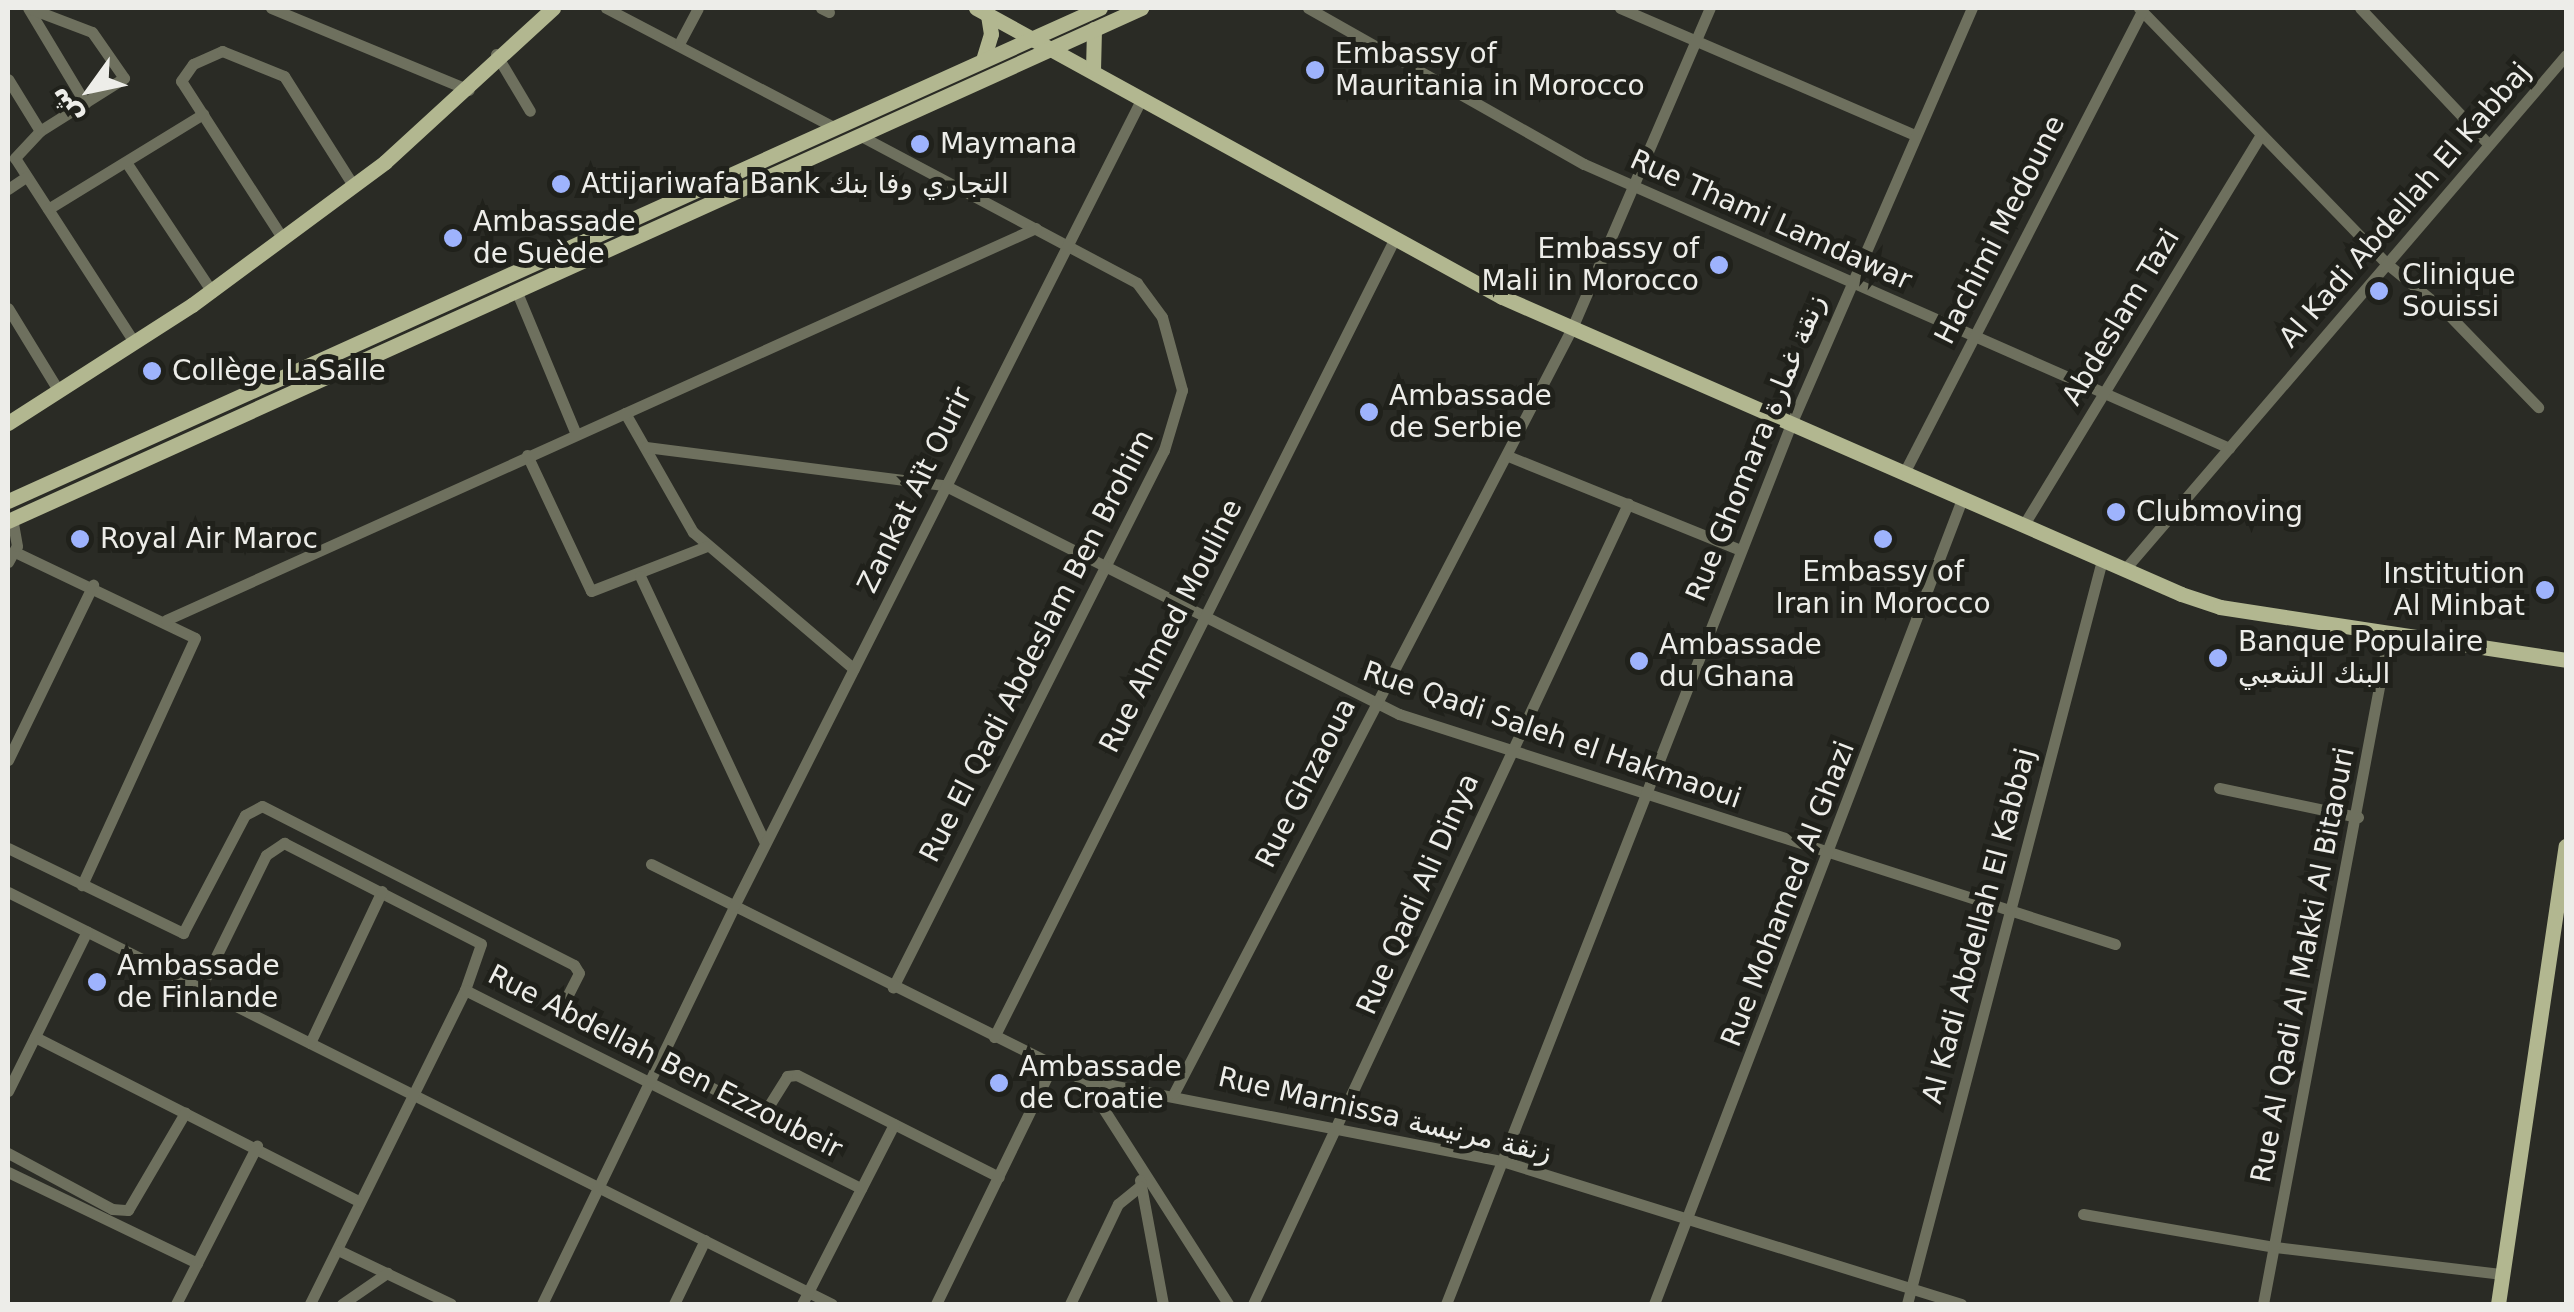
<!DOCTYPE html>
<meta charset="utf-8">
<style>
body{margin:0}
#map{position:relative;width:2574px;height:1312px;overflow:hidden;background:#2a2b25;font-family:"DejaVu Sans",Cairo,sans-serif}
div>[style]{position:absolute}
.minor>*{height:11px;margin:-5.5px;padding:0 5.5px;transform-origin:5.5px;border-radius:5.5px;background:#6e705e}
.major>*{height:15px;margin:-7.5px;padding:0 7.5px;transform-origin:7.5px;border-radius:7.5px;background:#b2b790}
.dots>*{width:28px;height:28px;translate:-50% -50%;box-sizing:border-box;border:5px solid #20211b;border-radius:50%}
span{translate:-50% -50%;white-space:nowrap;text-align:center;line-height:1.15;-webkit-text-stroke:10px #20211b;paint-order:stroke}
.poi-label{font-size:28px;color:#edede9}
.left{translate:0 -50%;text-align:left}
.right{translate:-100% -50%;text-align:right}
.street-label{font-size:28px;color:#edede9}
.frame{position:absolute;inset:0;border:10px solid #edede9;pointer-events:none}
.north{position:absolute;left:40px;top:40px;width:100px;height:100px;-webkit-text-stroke:8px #20211b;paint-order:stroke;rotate:237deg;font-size:28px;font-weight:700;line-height:40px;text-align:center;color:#edede9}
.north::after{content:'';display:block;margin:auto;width:35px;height:45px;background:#edede9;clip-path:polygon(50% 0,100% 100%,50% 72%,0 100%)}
</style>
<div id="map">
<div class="minor">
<i style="left:28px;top:8px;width:111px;rotate:59deg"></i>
<i style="left:29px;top:8px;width:67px;rotate:20.9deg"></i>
<i style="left:92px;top:32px;width:56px;rotate:55.2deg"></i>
<i style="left:124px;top:78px;width:99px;rotate:147.8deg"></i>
<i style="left:40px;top:131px;width:37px;rotate:133deg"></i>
<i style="left:15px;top:158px;width:219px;rotate:57.1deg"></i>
<i style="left:271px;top:8px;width:214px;rotate:22.5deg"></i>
<i style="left:606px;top:8px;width:257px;rotate:27.6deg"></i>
<i style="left:821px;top:8px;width:9px;rotate:27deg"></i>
<i style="left:1308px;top:8px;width:317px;rotate:29.5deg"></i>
<i style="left:1584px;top:164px;width:705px;rotate:23.76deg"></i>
<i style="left:1620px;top:8px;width:321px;rotate:23.3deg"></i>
<i style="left:2139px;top:8px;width:355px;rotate:45.9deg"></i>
<i style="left:2386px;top:263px;width:76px;rotate:39.1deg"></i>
<i style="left:2445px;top:311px;width:134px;rotate:45.9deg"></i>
<i style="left:2360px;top:8px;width:187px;rotate:46.7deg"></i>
<i style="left:680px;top:42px;width:38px;rotate:-62deg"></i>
<i style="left:496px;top:54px;width:66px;rotate:59.2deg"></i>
<i style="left:8px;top:79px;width:61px;rotate:58.4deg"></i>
<i style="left:859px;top:135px;width:315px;rotate:28deg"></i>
<i style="left:1137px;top:283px;width:42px;rotate:53.7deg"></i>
<i style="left:1162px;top:317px;width:76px;rotate:74.7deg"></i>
<i style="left:1182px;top:390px;width:63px;rotate:106.7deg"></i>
<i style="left:1164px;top:450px;width:602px;rotate:116.78deg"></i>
<i style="left:126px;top:162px;width:156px;rotate:56.5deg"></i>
<i style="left:8px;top:189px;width:22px;rotate:-34deg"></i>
<i style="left:48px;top:209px;width:182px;rotate:-31.5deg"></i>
<i style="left:283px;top:239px;width:188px;rotate:-122.8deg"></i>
<i style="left:181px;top:81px;width:21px;rotate:-55deg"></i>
<i style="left:193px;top:64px;width:32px;rotate:-24deg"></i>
<i style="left:222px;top:51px;width:67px;rotate:22deg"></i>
<i style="left:284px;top:76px;width:129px;rotate:57.7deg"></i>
<i style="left:516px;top:290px;width:156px;rotate:67.4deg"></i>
<i style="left:8px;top:308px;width:96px;rotate:58.6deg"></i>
<i style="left:625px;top:413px;width:137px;rotate:60.3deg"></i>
<i style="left:693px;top:532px;width:211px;rotate:40.4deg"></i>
<i style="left:646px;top:447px;width:300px;rotate:7.3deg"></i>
<i style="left:944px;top:485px;width:509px;rotate:26.72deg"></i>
<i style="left:1399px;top:714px;width:752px;rotate:17.81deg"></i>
<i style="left:527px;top:455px;width:150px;rotate:64.8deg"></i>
<i style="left:591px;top:591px;width:124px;rotate:-21.2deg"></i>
<i style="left:1508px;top:456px;width:251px;rotate:22deg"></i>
<i style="left:1904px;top:473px;width:520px;rotate:-62.74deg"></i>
<i style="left:2023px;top:526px;width:458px;rotate:-58.7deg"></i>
<i style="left:15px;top:552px;width:199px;rotate:25.5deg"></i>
<i style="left:195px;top:638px;width:272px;rotate:114.6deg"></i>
<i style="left:8px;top:562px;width:18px;rotate:-61deg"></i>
<i style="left:17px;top:546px;width:28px;rotate:-100deg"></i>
<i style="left:2125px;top:569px;width:677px;rotate:-49.37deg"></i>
<i style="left:640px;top:576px;width:295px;rotate:64.9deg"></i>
<i style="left:166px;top:620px;width:954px;rotate:-24.26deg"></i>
<i style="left:8px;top:760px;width:195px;rotate:-64.1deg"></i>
<i style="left:2219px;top:788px;width:142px;rotate:11.8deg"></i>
<i style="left:8px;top:848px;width:195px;rotate:25.9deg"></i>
<i style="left:183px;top:933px;width:133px;rotate:-62.3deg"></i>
<i style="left:245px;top:815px;width:19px;rotate:-28deg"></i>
<i style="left:262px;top:806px;width:350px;rotate:27deg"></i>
<i style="left:574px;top:965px;width:9px;rotate:58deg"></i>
<i style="left:579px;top:973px;width:35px;rotate:117deg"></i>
<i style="left:563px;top:1004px;width:11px;rotate:68deg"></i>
<i style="left:567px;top:1014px;width:213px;rotate:27deg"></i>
<i style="left:757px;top:1111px;width:12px;rotate:-20deg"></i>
<i style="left:768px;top:1107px;width:36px;rotate:-58deg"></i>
<i style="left:787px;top:1076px;width:10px;rotate:-6deg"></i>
<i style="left:797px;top:1075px;width:226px;rotate:26.8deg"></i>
<i style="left:651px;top:864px;width:485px;rotate:26.5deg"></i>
<i style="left:1085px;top:1080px;width:425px;rotate:11deg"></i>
<i style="left:1502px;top:1161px;width:481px;rotate:17.3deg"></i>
<i style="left:8px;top:892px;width:921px;rotate:26.57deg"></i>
<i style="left:201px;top:987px;width:147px;rotate:-63.8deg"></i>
<i style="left:266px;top:855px;width:22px;rotate:-34deg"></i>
<i style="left:284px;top:843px;width:221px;rotate:27.1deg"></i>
<i style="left:481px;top:944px;width:49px;rotate:109.2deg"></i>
<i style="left:465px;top:990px;width:350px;rotate:116.3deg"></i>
<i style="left:465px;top:990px;width:443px;rotate:26.6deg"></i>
<i style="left:35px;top:1037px;width:364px;rotate:26.9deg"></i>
<i style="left:994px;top:1037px;width:894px;rotate:-63.35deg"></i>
<i style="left:310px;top:1043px;width:168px;rotate:-64.7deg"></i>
<i style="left:1085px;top:1080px;width:266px;rotate:57.4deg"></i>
<i style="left:8px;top:1091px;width:178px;rotate:-63.7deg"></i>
<i style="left:1174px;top:1093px;width:862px;rotate:-62.51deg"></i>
<i style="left:1572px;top:328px;width:348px;rotate:-66.7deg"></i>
<i style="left:8px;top:1153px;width:118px;rotate:28.3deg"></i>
<i style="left:112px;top:1209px;width:16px;rotate:4deg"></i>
<i style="left:128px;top:1210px;width:113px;rotate:-59.6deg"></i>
<i style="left:8px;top:1172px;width:210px;rotate:25.7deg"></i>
<i style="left:1140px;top:1180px;width:126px;rotate:79.5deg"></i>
<i style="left:2083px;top:1214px;width:195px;rotate:9.8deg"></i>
<i style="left:2275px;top:1247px;width:229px;rotate:6.8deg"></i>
<i style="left:338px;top:1250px;width:125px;rotate:25.5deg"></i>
<i style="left:176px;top:1304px;width:178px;rotate:-62.9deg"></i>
<i style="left:342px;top:1304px;width:55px;rotate:-34.6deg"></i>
<i style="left:542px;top:1304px;width:442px;rotate:-64.2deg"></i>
<i style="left:734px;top:906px;width:905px;rotate:-63.21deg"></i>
<i style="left:674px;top:1304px;width:71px;rotate:-64.2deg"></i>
<i style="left:802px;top:1304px;width:202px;rotate:-62.9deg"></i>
<i style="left:936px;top:1304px;width:265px;rotate:-64deg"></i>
<i style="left:1070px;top:1304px;width:111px;rotate:-64.4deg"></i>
<i style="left:1118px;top:1204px;width:28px;rotate:-39deg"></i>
<i style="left:1253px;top:1304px;width:884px;rotate:-64.89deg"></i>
<i style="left:1446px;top:1304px;width:945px;rotate:-68.59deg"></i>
<i style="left:1791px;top:424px;width:454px;rotate:-66.5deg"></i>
<i style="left:1654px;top:1304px;width:862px;rotate:-69.06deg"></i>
<i style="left:1907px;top:1304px;width:769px;rotate:-75.31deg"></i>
<i style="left:2263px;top:1304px;width:682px;rotate:-79.35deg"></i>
</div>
<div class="major">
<i style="left:976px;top:8px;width:600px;rotate:28.79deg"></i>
<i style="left:1502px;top:297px;width:741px;rotate:23.62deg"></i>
<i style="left:2181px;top:594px;width:41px;rotate:18.4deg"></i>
<i style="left:2220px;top:607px;width:350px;rotate:8.7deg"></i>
<i style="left:983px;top:60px;width:27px;rotate:-73deg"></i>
<i style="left:991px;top:34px;width:20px;rotate:-99deg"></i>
<i style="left:1093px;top:70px;width:41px;rotate:-88.6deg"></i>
<i style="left:8px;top:423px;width:219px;rotate:-32.7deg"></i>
<i style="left:192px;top:305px;width:240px;rotate:-36.5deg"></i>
<i style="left:385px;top:162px;width:228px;rotate:-42.5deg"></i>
<i style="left:8px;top:501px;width:1198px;rotate:-24.3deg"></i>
<i style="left:8px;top:521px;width:1244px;rotate:-24.36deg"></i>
<i style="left:2498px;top:1304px;width:463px;rotate:-81.6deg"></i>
</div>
<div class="dots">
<i style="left:1315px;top:70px;background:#9eb3fd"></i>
<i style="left:920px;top:144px;background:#9eb3fd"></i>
<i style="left:561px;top:184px;background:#9eb3fd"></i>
<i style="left:453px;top:238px;background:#9eb3fd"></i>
<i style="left:1719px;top:265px;background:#9eb3fd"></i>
<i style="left:2379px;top:291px;background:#9eb3fd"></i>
<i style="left:152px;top:371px;background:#9eb3fd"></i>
<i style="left:1369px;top:412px;background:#9eb3fd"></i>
<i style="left:2116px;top:512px;background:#9eb3fd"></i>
<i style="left:80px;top:539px;background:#9eb3fd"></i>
<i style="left:1883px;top:539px;background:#9eb3fd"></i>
<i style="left:2545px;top:590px;background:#9eb3fd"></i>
<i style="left:2218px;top:658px;background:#9eb3fd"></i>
<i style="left:1639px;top:661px;background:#9eb3fd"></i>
<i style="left:97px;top:982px;background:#9eb3fd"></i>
<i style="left:999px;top:1083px;background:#9eb3fd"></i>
</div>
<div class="poi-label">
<span class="left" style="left:1335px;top:70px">Embassy of<br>Mauritania in Morocco</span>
<span class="left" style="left:940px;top:144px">Maymana</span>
<span class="left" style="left:581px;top:184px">Attijariwafa Bank التجاري وفا بنك</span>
<span class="left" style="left:473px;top:238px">Ambassade<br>de Suède</span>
<span class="right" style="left:1699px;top:265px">Embassy of<br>Mali in Morocco</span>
<span class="left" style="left:2402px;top:291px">Clinique<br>Souissi</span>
<span class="left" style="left:172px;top:371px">Collège LaSalle</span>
<span class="left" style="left:1389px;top:412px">Ambassade<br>de Serbie</span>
<span class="left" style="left:2136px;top:512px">Clubmoving</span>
<span class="left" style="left:100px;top:539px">Royal Air Maroc</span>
<span style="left:1883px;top:588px">Embassy of<br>Iran in Morocco</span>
<span class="right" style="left:2525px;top:590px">Institution<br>Al Minbat</span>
<span class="left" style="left:2238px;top:658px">Banque Populaire<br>البنك الشعبي</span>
<span class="left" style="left:1659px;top:661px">Ambassade<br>du Ghana</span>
<span class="left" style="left:117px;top:982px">Ambassade<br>de Finlande</span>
<span class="left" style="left:1019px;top:1083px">Ambassade<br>de Croatie</span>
</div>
<div class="street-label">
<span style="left:2405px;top:205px;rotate:-49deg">Al Kadi Abdellah El Kabbaj</span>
<span style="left:1771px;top:220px;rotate:24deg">Rue Thami Lamdawar</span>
<span style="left:2000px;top:230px;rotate:-63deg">Hachimi Medoune</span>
<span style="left:2121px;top:317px;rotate:-59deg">Abdeslam Tazi</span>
<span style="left:1756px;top:448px;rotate:-68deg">Rue Ghomara زنقة غمارة</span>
<span style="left:915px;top:490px;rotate:-64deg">Zankat Aït Ourir</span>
<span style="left:1171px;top:626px;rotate:-63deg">Rue Ahmed Mouline</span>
<span style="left:1037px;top:646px;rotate:-63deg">Rue El Qadi Abdeslam Ben Brohim</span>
<span style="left:1552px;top:735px;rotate:19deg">Rue Qadi Saleh el Hakmaoui</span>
<span style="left:1306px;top:783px;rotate:-63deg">Rue Ghzaoua</span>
<span style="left:1418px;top:894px;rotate:-66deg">Rue Qadi Ali Dinya</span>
<span style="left:1788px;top:894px;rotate:-69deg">Rue Mohamed Al Ghazi</span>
<span style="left:1979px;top:926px;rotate:-75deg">Al Kadi Abdellah El Kabbaj</span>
<span style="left:2303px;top:965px;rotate:-79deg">Rue Al Qadi Al Makki Al Bitaouri</span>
<span style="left:665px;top:1062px;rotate:27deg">Rue Abdellah Ben Ezzoubeir</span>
<span style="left:1385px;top:1115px;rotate:13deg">Rue Marnissa زنقة مرنيسة</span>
</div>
<div class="frame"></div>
<div class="north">ش</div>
</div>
